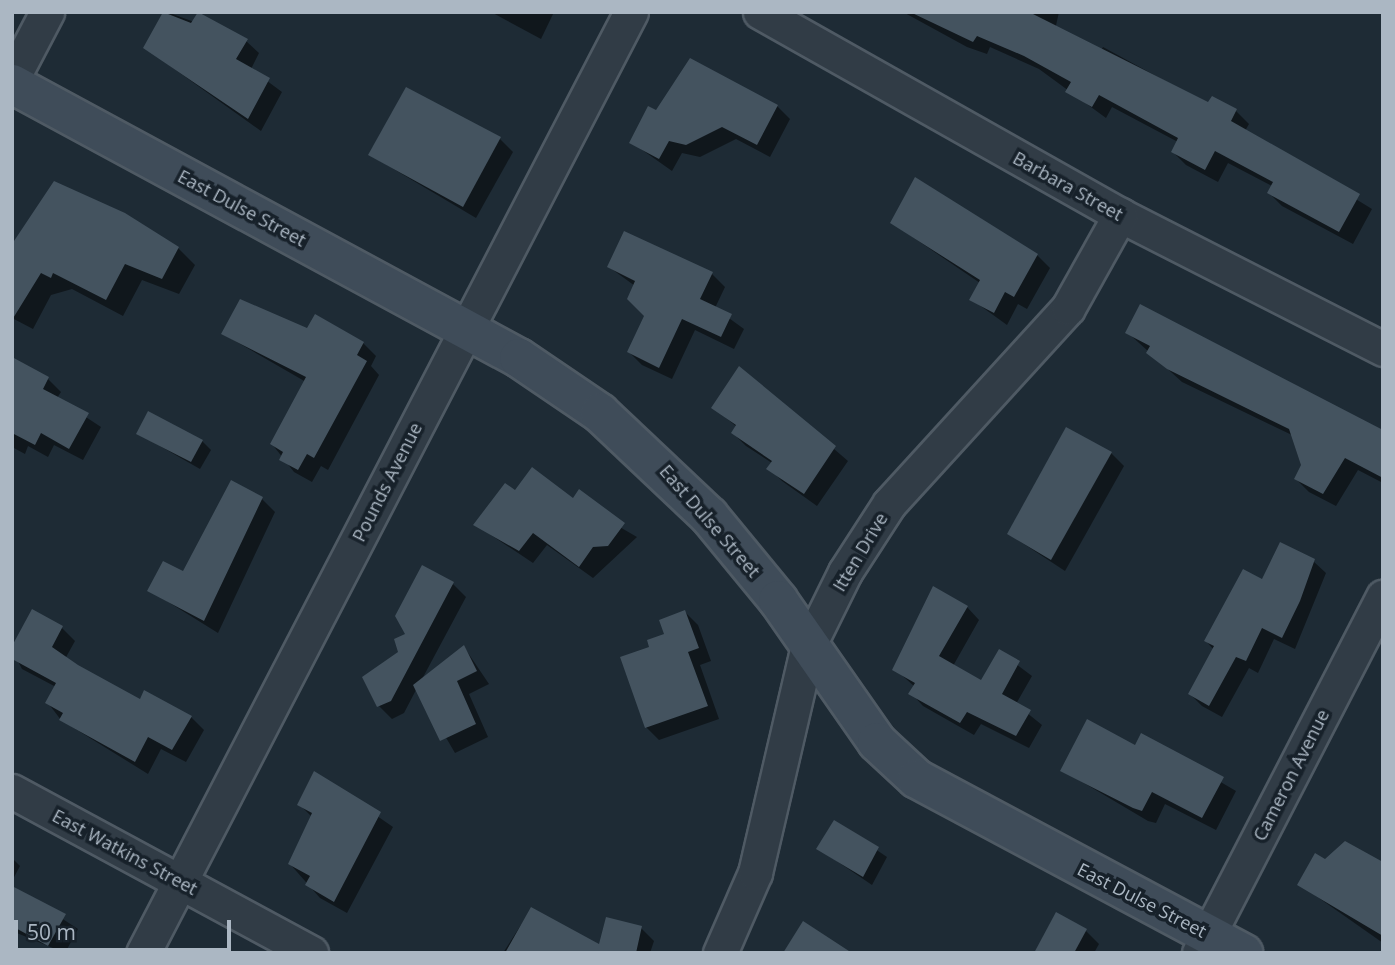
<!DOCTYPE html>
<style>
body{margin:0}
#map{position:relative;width:1395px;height:965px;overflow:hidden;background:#1e2b35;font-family:"Open Sans",sans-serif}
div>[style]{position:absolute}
.shadow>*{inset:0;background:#0007}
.building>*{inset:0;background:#44535f}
.roads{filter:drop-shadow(2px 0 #4f5a64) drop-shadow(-2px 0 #4f5a64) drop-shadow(0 2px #4f5a64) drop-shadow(0 -2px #4f5a64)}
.street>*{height:33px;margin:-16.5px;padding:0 16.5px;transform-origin:16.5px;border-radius:16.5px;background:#313c46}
.secondary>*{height:38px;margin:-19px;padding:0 19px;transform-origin:19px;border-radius:19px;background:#3f4c59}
span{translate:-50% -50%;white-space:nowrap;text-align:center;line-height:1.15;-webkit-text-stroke:7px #17212a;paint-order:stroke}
.street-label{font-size:18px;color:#abb7c3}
.frame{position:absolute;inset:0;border:14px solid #abb7c3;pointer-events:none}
.scale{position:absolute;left:14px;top:920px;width:217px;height:32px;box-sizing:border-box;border:4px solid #abb7c3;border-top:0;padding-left:9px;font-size:21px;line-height:24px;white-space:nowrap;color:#abb7c3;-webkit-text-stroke:5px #17212a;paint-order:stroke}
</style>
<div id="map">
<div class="shadow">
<i style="clip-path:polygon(167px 12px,246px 41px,259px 53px,251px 69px,282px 92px,261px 131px,145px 48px)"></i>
<i style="clip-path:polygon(491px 12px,554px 12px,541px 39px)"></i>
<i style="clip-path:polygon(903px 12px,1059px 12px,1055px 30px,1099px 54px,1103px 47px,1209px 105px,1236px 111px,1249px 124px,1245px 131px,1372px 209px,1353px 244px,1282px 206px,1269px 193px,1272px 186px,1228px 163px,1218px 182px,1186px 165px,1173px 152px,1178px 142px,1112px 107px,1106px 118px,1039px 69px,990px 47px,987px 54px,967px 47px)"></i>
<i style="clip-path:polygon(777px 106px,790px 119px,770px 157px,736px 139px,700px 157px,682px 153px,672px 171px,631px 142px,657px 112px)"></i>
<i style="clip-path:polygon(500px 139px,513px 152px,476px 218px,370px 155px)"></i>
<i style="clip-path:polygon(55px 183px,178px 248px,195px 265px,179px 294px,142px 280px,123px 316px,72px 289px,51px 295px,33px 329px,12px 318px,12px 248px)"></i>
<i style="clip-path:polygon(892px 223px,1037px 255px,1050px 268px,1027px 309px,1018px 304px,1007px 325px,971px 299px,980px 283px)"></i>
<i style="clip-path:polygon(609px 267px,712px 274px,725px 287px,715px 308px,744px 329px,734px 349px,695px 330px,672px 379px,642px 365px,629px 352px,646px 316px,635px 286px)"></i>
<i style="clip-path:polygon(308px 330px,363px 343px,376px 356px,371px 366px,379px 375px,328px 470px,321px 466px,312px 482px,294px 472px,272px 444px,306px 382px,223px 334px)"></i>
<i style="clip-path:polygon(1127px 332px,1383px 433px,1383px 483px,1358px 470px,1336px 506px,1309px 492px,1296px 479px,1303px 466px,1294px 436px,1182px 382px)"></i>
<i style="clip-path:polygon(12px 359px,48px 379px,61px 392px,57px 398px,101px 427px,83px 460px,54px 445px,48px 457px,28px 446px,25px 454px,12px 447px)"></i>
<i style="clip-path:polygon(740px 368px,848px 461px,817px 506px,782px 481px,769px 468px,772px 463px,746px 446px,733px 433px,737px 427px,714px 408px)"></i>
<i style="clip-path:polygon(139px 434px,202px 441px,211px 450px,200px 469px)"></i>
<i style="clip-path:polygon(1111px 453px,1124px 466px,1065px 571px,1009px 534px)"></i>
<i style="clip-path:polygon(516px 493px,573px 500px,637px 537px,593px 578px,547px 545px,533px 563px,476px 525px)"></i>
<i style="clip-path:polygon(262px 499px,275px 512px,218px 633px,149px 590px,184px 574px)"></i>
<i style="clip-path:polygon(1313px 561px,1326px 573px,1295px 649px,1274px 639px,1258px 673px,1249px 668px,1222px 717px,1202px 706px,1190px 694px,1214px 650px,1206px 641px)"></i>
<i style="clip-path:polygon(453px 584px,466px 597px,421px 681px,464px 647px,489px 684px,469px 694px,488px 737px,455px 753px,417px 688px,404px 713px,392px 719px,379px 706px,407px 635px)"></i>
<i style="clip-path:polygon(967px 607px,979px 620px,953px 666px,982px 683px,999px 651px,1032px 676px,1016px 704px,1042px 725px,1029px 748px,981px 724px,974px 735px,923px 706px,911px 693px,915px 687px,895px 669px)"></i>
<i style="clip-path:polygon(685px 612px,698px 625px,711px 661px,700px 665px,719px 719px,659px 740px,646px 727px,651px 648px)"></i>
<i style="clip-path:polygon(62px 628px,75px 641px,65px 659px,140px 701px,191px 717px,204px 730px,186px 762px,161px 749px,148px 774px,61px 720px,48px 703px,56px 687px,22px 669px,12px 650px)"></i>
<i style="clip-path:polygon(1142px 736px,1236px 791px,1216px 830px,1165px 804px,1156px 823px,1148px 821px,1062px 770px,1136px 748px)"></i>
<i style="clip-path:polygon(315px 773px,393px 827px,347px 913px,320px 898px,290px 864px,312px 817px,299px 804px)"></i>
<i style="clip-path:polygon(835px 822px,887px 857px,872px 885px,819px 849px)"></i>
<i style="clip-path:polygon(12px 858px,20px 866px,12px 881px)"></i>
<i style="clip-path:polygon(1325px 861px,1383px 864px,1383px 943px,1299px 884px)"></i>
<i style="clip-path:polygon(12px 886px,78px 929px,65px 953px,12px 931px)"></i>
<i style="clip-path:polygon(531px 909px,600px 946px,641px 928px,654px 941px,650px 953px,503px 953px)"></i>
<i style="clip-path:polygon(1086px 931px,1099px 944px,1094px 953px,1036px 953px)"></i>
</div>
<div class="building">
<i style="clip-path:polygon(163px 12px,191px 23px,198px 12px,248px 39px,236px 59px,270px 78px,248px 119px,143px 48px)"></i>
<i style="clip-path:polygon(910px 12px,1029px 12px,1208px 102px,1212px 96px,1237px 109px,1231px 121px,1360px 194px,1339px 232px,1267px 193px,1273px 182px,1215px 151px,1205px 170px,1171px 152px,1178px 138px,1099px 95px,1092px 107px,1065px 92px,1071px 82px,1024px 56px,977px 36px,973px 42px)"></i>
<i style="clip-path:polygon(690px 58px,778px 105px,757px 145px,722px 127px,686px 145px,669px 141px,659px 159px,629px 143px,648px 106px,656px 110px)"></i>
<i style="clip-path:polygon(406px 87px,501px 137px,463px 207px,368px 155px)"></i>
<i style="clip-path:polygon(915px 177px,1038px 254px,1014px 297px,1005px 292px,994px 313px,969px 300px,980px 280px,890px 223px)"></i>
<i style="clip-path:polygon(54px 181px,125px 213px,179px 247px,162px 279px,125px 264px,106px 300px,53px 273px,51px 278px,41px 273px,12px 320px,12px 244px)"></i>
<i style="clip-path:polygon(624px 231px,713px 272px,700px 299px,732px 314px,721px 337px,682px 319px,659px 368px,627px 352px,644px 316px,627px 299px,635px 281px,607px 267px)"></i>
<i style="clip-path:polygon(240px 299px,307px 328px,315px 314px,364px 342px,357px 355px,367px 361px,314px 458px,307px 454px,298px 470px,279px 460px,283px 452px,270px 444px,306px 377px,221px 334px)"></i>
<i style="clip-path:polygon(1140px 304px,1383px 430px,1383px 478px,1345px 458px,1323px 494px,1294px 479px,1301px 465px,1289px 429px,1167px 369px,1146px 353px,1150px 346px,1125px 333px)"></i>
<i style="clip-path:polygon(12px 357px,49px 377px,43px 389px,89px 413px,69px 449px,41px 433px,35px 445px,12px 433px)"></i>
<i style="clip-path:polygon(739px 366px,836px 446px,804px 494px,766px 469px,772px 461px,731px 433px,736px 425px,711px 408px)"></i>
<i style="clip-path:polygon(148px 411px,203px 440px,191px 462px,136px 434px)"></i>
<i style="clip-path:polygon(1066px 427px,1112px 452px,1051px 560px,1007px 534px)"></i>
<i style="clip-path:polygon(532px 467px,573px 498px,579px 489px,625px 523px,608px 546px,593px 547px,579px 567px,533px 533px,519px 551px,473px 525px,505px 483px,515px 490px)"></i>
<i style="clip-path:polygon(231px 480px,263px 497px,204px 621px,147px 591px,163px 561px,183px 571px)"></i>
<i style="clip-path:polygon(1280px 542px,1315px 559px,1300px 601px,1282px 638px,1262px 628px,1246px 661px,1236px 657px,1209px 706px,1188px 694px,1214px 646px,1204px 641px,1243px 569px,1262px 579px)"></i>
<i style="clip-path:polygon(422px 565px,454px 582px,391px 701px,377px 707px,362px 677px,398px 652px,394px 639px,405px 634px,395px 616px)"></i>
<i style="clip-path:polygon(933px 586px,968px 606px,939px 656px,981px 680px,999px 649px,1020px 661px,1002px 694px,1031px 710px,1016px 736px,967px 712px,960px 723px,908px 694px,915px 683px,892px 670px)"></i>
<i style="clip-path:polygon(32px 609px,63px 626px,52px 647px,78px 665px,140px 699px,144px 690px,192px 716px,172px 750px,148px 737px,135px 762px,59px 720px,63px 713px,45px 703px,56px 683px,12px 659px,12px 646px)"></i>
<i style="clip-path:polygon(685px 610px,699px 648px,688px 652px,708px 706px,645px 728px,620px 657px,649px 647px,647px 640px,664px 634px,659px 620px)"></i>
<i style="clip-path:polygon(464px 645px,477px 671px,457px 681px,476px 724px,440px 741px,413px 685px)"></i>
<i style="clip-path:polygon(1087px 719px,1135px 745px,1141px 733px,1224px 777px,1202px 818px,1152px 792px,1142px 811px,1133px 808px,1060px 771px)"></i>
<i style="clip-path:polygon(314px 771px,381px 812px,334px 902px,305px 885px,310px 876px,288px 864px,312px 813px,297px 805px)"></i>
<i style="clip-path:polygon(834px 820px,879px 847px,863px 877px,816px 849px)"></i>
<i style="clip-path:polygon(1345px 841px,1383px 862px,1383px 936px,1297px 885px,1315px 853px,1325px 859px)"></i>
<i style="clip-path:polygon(12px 886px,66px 914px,48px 946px,12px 926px)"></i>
<i style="clip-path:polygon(531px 907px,599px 944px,606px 917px,642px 926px,636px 953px,505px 953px)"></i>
<i style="clip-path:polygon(1056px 912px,1087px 929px,1074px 953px,1034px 953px)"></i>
<i style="clip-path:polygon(803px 921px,852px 953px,783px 953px)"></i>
</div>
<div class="roads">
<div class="street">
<i style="left:760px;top:12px;width:413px;rotate:29.4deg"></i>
<i style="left:1120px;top:215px;width:295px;rotate:27deg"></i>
<i style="left:12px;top:79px;width:76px;rotate:-62.4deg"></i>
<i style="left:12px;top:791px;width:340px;rotate:28.4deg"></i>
<i style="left:143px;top:953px;width:1060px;rotate:-62.59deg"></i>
<i style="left:720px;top:953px;width:87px;rotate:-66.4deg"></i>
<i style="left:755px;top:873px;width:230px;rotate:-76.9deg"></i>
<i style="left:807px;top:649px;width:86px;rotate:-63.7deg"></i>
<i style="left:845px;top:572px;width:81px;rotate:-57.1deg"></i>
<i style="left:889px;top:504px;width:265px;rotate:-47.6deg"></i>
<i style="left:1068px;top:308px;width:107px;rotate:-60.8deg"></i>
<i style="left:1199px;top:953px;width:401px;rotate:-62.7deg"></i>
</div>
<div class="secondary">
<i style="left:12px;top:84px;width:576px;rotate:28.39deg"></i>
<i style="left:519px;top:358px;width:98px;rotate:34.2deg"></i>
<i style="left:600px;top:413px;width:150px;rotate:43.4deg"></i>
<i style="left:709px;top:516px;width:109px;rotate:50.6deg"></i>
<i style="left:778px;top:600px;width:173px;rotate:55.1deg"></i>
<i style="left:877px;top:742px;width:54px;rotate:42.8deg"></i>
<i style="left:917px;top:779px;width:370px;rotate:28.1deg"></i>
</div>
</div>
<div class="street-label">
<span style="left:1068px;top:186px;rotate:29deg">Barbara Street</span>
<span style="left:242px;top:208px;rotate:28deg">East Dulse Street</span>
<span style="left:387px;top:482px;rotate:-63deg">Pounds Avenue</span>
<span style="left:710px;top:521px;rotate:49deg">East Dulse Street</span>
<span style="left:860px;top:552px;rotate:-59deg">Itten Drive</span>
<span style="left:1291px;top:775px;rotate:-63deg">Cameron Avenue</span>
<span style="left:125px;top:852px;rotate:28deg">East Watkins Street</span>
<span style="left:1142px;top:900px;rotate:27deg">East Dulse Street</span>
</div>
<div class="frame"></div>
<div class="scale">50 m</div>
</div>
